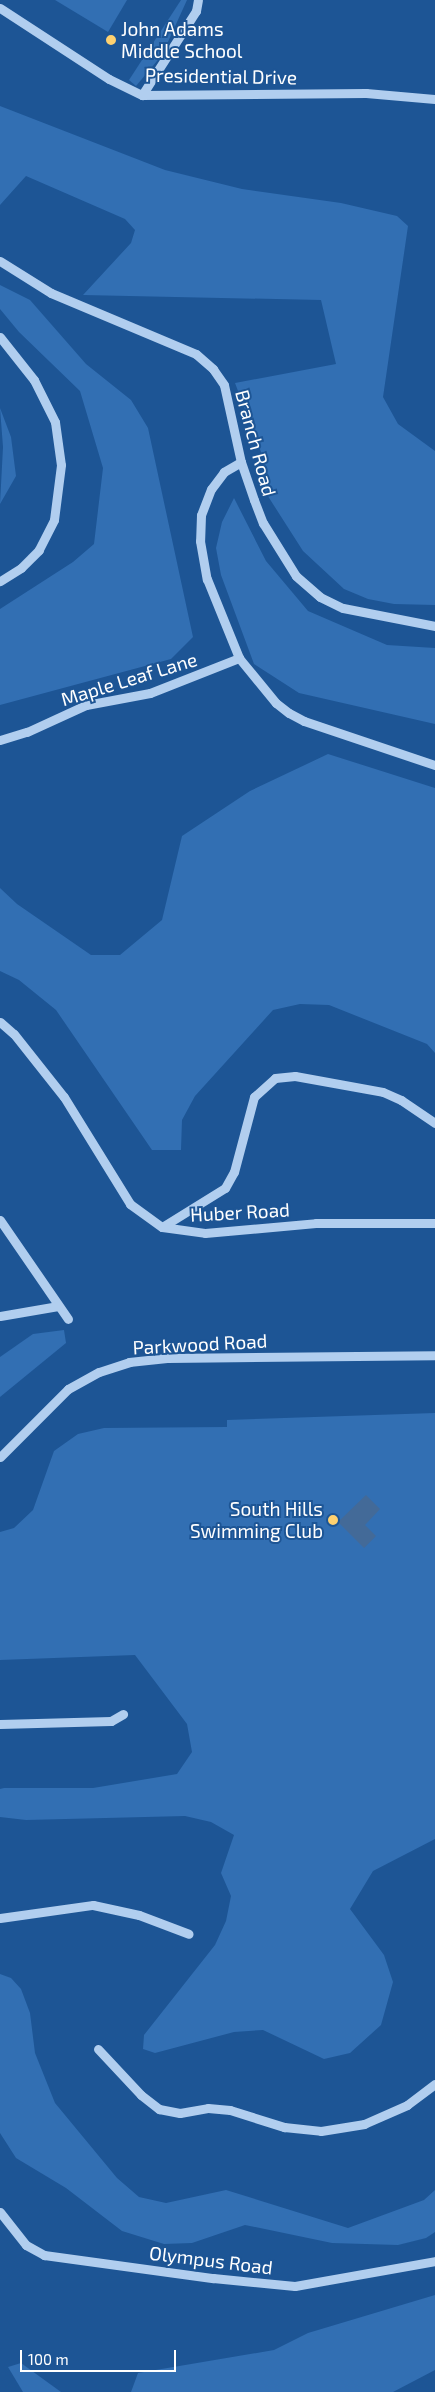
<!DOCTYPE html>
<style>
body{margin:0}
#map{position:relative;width:435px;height:2392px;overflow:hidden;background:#1d5595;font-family:"Exo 2",sans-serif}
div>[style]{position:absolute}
.green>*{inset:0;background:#326fb3}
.water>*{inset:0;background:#436a98}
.minor>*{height:9px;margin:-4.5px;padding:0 4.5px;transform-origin:4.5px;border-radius:4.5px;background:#b1ceef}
.dots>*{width:14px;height:14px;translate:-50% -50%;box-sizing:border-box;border:2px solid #1d5595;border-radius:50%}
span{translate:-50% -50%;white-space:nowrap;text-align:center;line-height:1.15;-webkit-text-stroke:4px #1d5595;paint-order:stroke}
.poi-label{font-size:19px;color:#fff}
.left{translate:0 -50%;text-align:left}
.right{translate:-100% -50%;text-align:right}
.street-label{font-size:19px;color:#fff}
.scale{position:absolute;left:20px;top:2350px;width:156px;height:22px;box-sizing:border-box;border:2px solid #fff;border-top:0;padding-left:6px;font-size:15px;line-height:18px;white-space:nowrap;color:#fff;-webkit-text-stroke:4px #1d5595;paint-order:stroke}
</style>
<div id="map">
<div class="green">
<i style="clip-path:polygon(55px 0,127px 0,108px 32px)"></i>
<i style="clip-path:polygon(181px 0,187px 0,162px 55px,136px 86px,129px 80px)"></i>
<i style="clip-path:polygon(0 106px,165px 170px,242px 189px,341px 203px,397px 216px,408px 226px,383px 397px,398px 424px,435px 451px,435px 605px,394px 604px,368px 599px,344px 589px,303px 551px,264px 490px,264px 460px,235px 383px,336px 364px,321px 300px,83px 295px,131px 243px,135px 230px,125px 219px,26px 176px,0 205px)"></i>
<i style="clip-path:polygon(0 285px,30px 300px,86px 364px,131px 400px,148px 428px,193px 637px,171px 659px,0 705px,0 609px,73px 562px,94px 544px,103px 468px,80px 391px,19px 332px,0 309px)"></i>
<i style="clip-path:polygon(0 408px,11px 437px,16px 476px,0 504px,3px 447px)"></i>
<i style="clip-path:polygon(234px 498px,266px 561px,308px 611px,387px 645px,435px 648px,435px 724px,299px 693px,254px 664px,221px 575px,216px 548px,222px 522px)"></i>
<i style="clip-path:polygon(328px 754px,435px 788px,435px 1053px,427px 1044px,329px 1005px,300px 1004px,273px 1010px,195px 1096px,182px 1120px,181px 1150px,152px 1150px,56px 1010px,19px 980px,0 971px,0 888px,17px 904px,91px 955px,120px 955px,162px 920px,182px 836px,250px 791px)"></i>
<i style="clip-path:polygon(64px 1330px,66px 1343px,0 1397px,0 1357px,33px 1334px)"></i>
<i style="clip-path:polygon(435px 1413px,435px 1839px,373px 1871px,350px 1909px,384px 1955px,393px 1982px,381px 2025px,350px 2053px,324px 2059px,263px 2030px,234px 2032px,155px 2053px,143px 2049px,144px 2035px,215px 1945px,226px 1921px,231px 1896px,221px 1873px,234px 1835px,211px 1822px,185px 1816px,26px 1820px,0 1817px,0 1789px,4px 1788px,93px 1788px,177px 1774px,192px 1752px,187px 1724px,135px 1655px,0 1660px,0 1532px,14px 1528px,33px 1510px,54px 1451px,78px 1434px,104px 1428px,227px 1427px,227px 1420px)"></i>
<i style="clip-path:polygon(0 1974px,11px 1978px,21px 1989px,30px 2013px,35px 2053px,55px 2103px,117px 2178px,139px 2197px,166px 2203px,226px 2190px,348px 2228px,424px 2200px,435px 2190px,435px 2232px,426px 2238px,398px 2245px,332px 2243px,245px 2225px,192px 2243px,164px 2244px,122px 2231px,66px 2188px,16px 2158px,0 2133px)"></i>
<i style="clip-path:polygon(435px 2295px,435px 2370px,393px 2392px,131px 2392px,138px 2373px,274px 2350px,308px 2333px)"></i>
<i style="clip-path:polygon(21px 2363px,61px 2392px,23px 2392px,8px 2367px)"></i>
</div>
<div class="water">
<i style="clip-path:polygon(366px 1495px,380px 1509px,365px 1525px,376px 1536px,364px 1548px,338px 1522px)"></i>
</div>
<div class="minor">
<i style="left:0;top:8px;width:130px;rotate:33.1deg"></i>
<i style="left:109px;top:79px;width:37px;rotate:26deg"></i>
<i style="left:142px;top:95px;width:224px;rotate:-0.5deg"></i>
<i style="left:366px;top:93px;width:69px;rotate:5deg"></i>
<i style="left:142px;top:95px;width:100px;rotate:-57.3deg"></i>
<i style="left:196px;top:11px;width:11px;rotate:-80deg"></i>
<i style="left:0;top:261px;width:60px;rotate:32.1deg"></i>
<i style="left:51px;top:293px;width:157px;rotate:22.8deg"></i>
<i style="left:196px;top:354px;width:23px;rotate:41deg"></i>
<i style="left:213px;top:369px;width:19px;rotate:55deg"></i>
<i style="left:224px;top:385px;width:79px;rotate:77.6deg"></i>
<i style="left:241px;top:462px;width:40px;rotate:71.1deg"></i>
<i style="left:254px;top:500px;width:25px;rotate:69deg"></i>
<i style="left:263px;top:523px;width:62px;rotate:58.1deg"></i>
<i style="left:296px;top:576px;width:32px;rotate:41deg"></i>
<i style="left:320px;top:597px;width:25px;rotate:26deg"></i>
<i style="left:343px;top:608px;width:94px;rotate:11.1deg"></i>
<i style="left:0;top:337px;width:55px;rotate:51.7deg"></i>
<i style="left:34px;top:380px;width:47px;rotate:63.4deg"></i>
<i style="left:55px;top:422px;width:43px;rotate:82.1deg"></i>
<i style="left:61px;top:465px;width:55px;rotate:97.3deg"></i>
<i style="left:54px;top:520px;width:34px;rotate:117deg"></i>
<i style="left:39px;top:550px;width:25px;rotate:135deg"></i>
<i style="left:21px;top:568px;width:25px;rotate:148deg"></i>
<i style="left:241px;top:462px;width:20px;rotate:150deg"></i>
<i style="left:224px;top:472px;width:21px;rotate:127deg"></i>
<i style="left:211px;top:489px;width:28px;rotate:111deg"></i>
<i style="left:201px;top:515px;width:26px;rotate:92deg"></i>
<i style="left:200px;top:541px;width:39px;rotate:80deg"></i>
<i style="left:207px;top:579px;width:85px;rotate:67.9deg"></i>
<i style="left:239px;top:658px;width:58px;rotate:50.6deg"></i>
<i style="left:276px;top:703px;width:16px;rotate:38deg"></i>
<i style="left:289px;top:713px;width:17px;rotate:28deg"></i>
<i style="left:304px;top:721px;width:138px;rotate:18.6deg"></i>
<i style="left:0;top:740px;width:28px;rotate:-17deg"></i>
<i style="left:27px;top:732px;width:65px;rotate:-24.6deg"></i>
<i style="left:86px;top:705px;width:65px;rotate:-10.6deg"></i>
<i style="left:150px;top:693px;width:96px;rotate:-21.5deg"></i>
<i style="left:0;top:1022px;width:18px;rotate:41deg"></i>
<i style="left:14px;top:1034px;width:80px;rotate:51.6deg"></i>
<i style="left:64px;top:1097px;width:126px;rotate:58.3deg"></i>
<i style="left:130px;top:1204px;width:39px;rotate:36deg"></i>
<i style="left:162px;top:1227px;width:43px;rotate:7.9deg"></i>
<i style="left:205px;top:1233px;width:111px;rotate:-5.1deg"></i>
<i style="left:316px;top:1223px;width:119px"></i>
<i style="left:0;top:1220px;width:120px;rotate:55.5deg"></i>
<i style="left:162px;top:1227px;width:74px;rotate:-31.8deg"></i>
<i style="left:225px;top:1188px;width:18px;rotate:-61deg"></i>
<i style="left:234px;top:1172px;width:78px;rotate:-75.1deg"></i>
<i style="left:254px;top:1097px;width:28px;rotate:-42deg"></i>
<i style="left:275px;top:1078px;width:20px;rotate:-6deg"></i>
<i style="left:295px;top:1076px;width:89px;rotate:10.3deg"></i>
<i style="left:383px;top:1092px;width:20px;rotate:24deg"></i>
<i style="left:401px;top:1100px;width:41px;rotate:34.1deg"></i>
<i style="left:0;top:1316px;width:59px;rotate:-9.8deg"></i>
<i style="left:0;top:1457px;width:96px;rotate:-45deg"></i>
<i style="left:68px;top:1389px;width:35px;rotate:-29deg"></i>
<i style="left:99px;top:1372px;width:32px;rotate:-18deg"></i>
<i style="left:129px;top:1362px;width:38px;rotate:-6deg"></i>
<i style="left:167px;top:1358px;width:268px;rotate:-0.6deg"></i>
<i style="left:0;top:1724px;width:111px;rotate:-1.5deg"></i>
<i style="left:111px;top:1721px;width:14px;rotate:-30deg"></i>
<i style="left:0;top:1918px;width:94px;rotate:-8deg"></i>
<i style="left:93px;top:1905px;width:47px;rotate:12.3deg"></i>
<i style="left:139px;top:1915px;width:53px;rotate:20.8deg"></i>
<i style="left:98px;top:2049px;width:63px;rotate:46.9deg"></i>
<i style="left:141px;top:2095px;width:23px;rotate:38deg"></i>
<i style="left:159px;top:2109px;width:21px;rotate:11deg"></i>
<i style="left:180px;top:2113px;width:28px;rotate:-10deg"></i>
<i style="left:208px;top:2108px;width:22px;rotate:5deg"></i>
<i style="left:230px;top:2110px;width:57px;rotate:17.5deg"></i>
<i style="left:284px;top:2127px;width:37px;rotate:6deg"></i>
<i style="left:321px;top:2131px;width:44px;rotate:-9.2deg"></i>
<i style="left:364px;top:2124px;width:47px;rotate:-23.8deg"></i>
<i style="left:407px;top:2105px;width:35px;rotate:-37deg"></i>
<i style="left:0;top:2212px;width:42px;rotate:51.8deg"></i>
<i style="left:26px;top:2245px;width:21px;rotate:29deg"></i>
<i style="left:44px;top:2255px;width:171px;rotate:7.8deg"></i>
<i style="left:213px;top:2278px;width:82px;rotate:5.6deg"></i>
<i style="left:295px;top:2286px;width:142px;rotate:-10.1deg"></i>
</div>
<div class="dots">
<i style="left:111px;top:40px;background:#fed170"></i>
<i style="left:333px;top:1520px;background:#fed170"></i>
</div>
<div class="poi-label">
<span class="left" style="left:121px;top:40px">John Adams<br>Middle School</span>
<span class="right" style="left:323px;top:1520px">South Hills<br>Swimming Club</span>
</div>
<div class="street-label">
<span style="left:221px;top:76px;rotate:1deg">Presidential Drive</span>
<span style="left:256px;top:443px;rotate:75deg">Branch Road</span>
<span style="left:129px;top:679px;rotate:-17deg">Maple Leaf Lane</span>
<span style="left:240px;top:1212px;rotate:-3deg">Huber Road</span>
<span style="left:200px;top:1344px;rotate:-3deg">Parkwood Road</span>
<span style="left:211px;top:2260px;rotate:7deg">Olympus Road</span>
</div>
<div class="scale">100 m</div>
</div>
